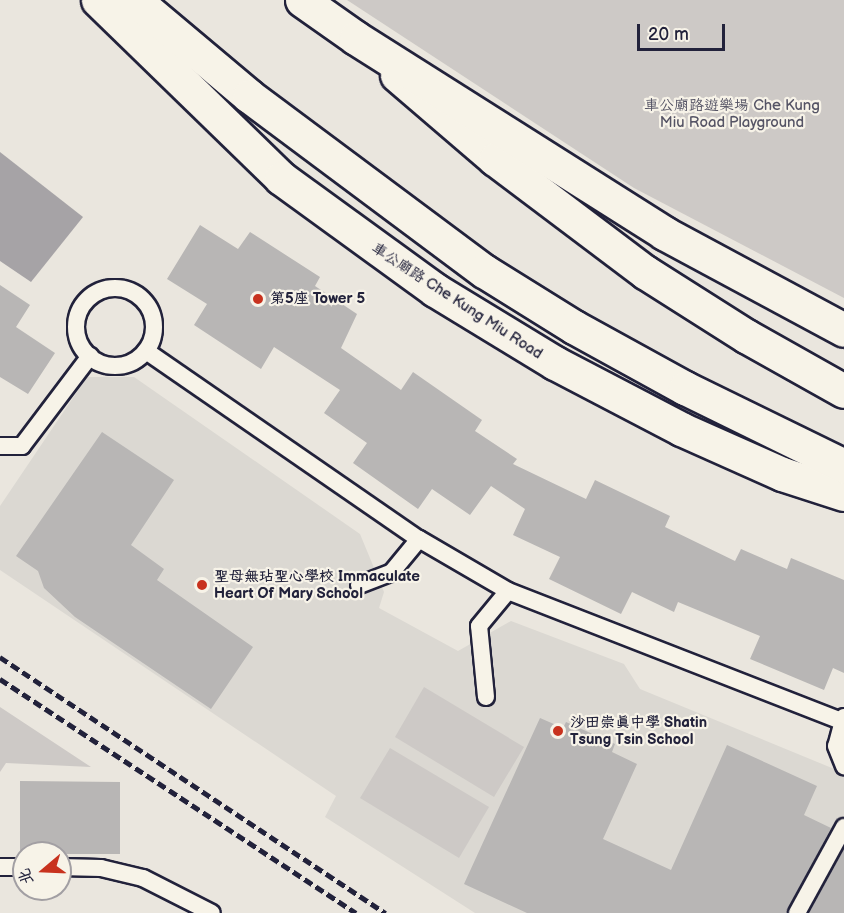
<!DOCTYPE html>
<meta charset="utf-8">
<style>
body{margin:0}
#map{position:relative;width:844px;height:913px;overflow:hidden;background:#eae6de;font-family:"Balsamiq Sans","LXGW WenKai TC",sans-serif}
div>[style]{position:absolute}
.built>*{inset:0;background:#dbd8d2}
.green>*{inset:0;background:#cdc9c6}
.water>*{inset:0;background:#a6a3a6}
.building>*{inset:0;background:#b8b6b5}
.roads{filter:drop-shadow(2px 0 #22223b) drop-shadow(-2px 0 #22223b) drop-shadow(0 2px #22223b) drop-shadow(0 -2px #22223b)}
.service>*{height:16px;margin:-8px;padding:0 8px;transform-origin:8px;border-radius:8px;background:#f7f3e8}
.service>.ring{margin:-8px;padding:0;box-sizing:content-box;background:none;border:16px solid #f7f3e8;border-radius:50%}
.secondary>*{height:33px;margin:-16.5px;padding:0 16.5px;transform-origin:16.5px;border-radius:16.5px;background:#f7f3e8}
.primary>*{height:33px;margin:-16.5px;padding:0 16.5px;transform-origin:16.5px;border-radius:16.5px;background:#f7f3e8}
.motorway>*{height:33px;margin:-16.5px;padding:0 16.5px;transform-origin:16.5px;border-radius:16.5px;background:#f7f3e8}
.rail>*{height:4.5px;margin-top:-2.25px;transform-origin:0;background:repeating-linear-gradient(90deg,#22223b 0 9px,transparent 0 13.5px)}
.dots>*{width:16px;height:16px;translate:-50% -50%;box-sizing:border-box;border:3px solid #f7f3e8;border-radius:50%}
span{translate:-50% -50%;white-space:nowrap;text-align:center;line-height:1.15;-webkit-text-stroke:4.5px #f7f3e8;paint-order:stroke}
.park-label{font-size:15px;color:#555465}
.poi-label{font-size:15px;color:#22223b;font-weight:700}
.left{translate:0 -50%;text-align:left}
.street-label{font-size:15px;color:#22223b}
.north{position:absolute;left:12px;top:841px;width:60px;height:60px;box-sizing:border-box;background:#f7f3e8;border:2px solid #a29fa3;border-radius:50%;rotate:251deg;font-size:16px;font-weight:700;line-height:24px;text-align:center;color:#22223b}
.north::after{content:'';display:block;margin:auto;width:21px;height:27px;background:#c8321e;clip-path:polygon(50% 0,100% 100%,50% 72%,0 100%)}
.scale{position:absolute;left:637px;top:24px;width:88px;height:27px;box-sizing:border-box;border:3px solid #22223b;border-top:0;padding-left:8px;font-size:18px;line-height:21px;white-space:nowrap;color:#22223b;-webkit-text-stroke:4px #f7f3e8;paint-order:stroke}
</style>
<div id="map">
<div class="built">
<i style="clip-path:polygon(87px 377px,134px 377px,360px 534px,384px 592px,379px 608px,458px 651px,511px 621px,624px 664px,640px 689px,844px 773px,844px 815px,800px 913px,475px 913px,325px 817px,336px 796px,0 570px,0 506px)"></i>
</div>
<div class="green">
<i style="clip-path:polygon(347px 0,844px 0,844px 298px,634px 188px)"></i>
<i style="clip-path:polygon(424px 687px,524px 747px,494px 797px,395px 737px)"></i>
<i style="clip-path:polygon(0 707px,91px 767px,6px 763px,0 772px)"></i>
<i style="clip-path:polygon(390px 748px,489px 807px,459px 858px,360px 798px)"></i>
</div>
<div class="water">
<i style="clip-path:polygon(0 152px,83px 217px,31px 282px,0 261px)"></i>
</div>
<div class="building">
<i style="clip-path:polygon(200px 225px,238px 249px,250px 232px,320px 277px,315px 286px,357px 314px,341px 348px,401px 390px,413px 372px,482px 420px,475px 431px,517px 459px,513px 464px,586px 499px,595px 480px,670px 516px,665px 527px,735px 561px,741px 549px,787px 569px,791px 558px,844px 580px,844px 673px,833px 668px,824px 690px,750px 659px,760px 636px,678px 602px,674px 612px,632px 592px,621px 614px,549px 579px,560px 557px,513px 535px,525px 509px,491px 486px,470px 515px,432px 489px,418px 509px,353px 463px,367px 443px,324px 413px,340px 390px,274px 347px,261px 369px,194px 325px,207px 304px,167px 279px)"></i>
<i style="clip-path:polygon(0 285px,30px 305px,16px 327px,55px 353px,28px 394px,0 377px)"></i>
<i style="clip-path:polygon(102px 432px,174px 480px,131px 545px,164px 569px,157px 580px,253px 647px,211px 709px,75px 617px,44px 588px,38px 571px,16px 556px)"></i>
<i style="clip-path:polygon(540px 718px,563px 728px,566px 722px,615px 744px,612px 752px,637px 764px,603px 839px,671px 870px,727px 745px,817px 786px,804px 815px,831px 828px,787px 913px,527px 913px,464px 884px)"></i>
<i style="clip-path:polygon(20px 781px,120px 782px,120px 854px,20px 854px)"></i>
<i style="clip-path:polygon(844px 849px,844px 913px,809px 913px)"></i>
</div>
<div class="roads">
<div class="service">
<i class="ring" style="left:76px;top:288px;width:62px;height:62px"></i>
<i style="left:146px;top:351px;width:331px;rotate:34.6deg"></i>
<i style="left:419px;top:539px;width:103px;rotate:30.3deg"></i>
<i style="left:508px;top:591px;width:357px;rotate:21.3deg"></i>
<i style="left:0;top:446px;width:22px"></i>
<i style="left:22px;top:446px;width:113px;rotate:-52.9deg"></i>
<i style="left:359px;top:585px;width:34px;rotate:-21deg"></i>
<i style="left:391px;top:573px;width:44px;rotate:-50.5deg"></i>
<i style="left:486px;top:697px;width:71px;rotate:-95.6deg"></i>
<i style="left:479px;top:626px;width:45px;rotate:-50.4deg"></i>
<i style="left:844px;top:717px;width:30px;rotate:105deg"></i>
<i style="left:836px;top:746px;width:22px;rotate:68deg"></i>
<i style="left:0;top:867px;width:24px"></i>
<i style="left:60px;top:867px;width:41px;rotate:1.4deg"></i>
<i style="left:101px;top:868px;width:43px;rotate:13.4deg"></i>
<i style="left:143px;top:878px;width:77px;rotate:26.9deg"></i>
<i style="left:797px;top:913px;width:98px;rotate:-61.3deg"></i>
</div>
<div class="secondary">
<i style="left:98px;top:0;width:255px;rotate:44.2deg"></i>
<i style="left:281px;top:178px;width:190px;rotate:36deg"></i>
<i style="left:435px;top:290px;width:140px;rotate:31.3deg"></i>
<i style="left:555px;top:363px;width:142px;rotate:27.6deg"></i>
<i style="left:681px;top:429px;width:111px;rotate:24deg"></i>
<i style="left:782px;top:474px;width:65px;rotate:17.9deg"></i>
<i style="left:397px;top:75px;width:129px;rotate:40.6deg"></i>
<i style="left:495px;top:159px;width:188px;rotate:37deg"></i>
<i style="left:645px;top:272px;width:120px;rotate:32.4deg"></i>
<i style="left:746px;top:336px;width:112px;rotate:29.3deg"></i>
</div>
<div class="primary">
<i style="left:302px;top:0;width:66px;rotate:35.1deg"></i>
</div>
<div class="motorway">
<i style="left:135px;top:0;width:149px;rotate:40.1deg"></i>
<i style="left:249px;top:96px;width:293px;rotate:36.7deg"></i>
<i style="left:484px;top:271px;width:106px;rotate:31.9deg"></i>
<i style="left:574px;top:327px;width:127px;rotate:28.8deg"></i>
<i style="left:685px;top:388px;width:177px;rotate:26.1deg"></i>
<i style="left:356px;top:38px;width:365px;rotate:32.3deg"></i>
<i style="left:664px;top:233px;width:204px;rotate:28.3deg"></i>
</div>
</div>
<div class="rail">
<i style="left:0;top:657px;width:463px;rotate:33.6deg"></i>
<i style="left:0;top:679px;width:426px;rotate:33.3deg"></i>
</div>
<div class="dots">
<i style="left:258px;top:299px;background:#c8321e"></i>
<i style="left:202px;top:585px;background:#c8321e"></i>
<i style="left:558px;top:731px;background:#c8321e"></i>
</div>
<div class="park-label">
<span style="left:732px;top:114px">車公廟路遊樂場 Che Kung<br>Miu Road Playground</span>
</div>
<div class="poi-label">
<span class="left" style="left:270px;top:299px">第5座 Tower 5</span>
<span class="left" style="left:214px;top:585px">聖母無玷聖心學校 Immaculate<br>Heart Of Mary School</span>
<span class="left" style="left:570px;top:731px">沙田崇真中學 Shatin<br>Tsung Tsin School</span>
</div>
<div class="street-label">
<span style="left:457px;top:301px;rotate:33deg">車公廟路 Che Kung Miu Road</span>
</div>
<div class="north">北</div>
<div class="scale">20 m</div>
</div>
